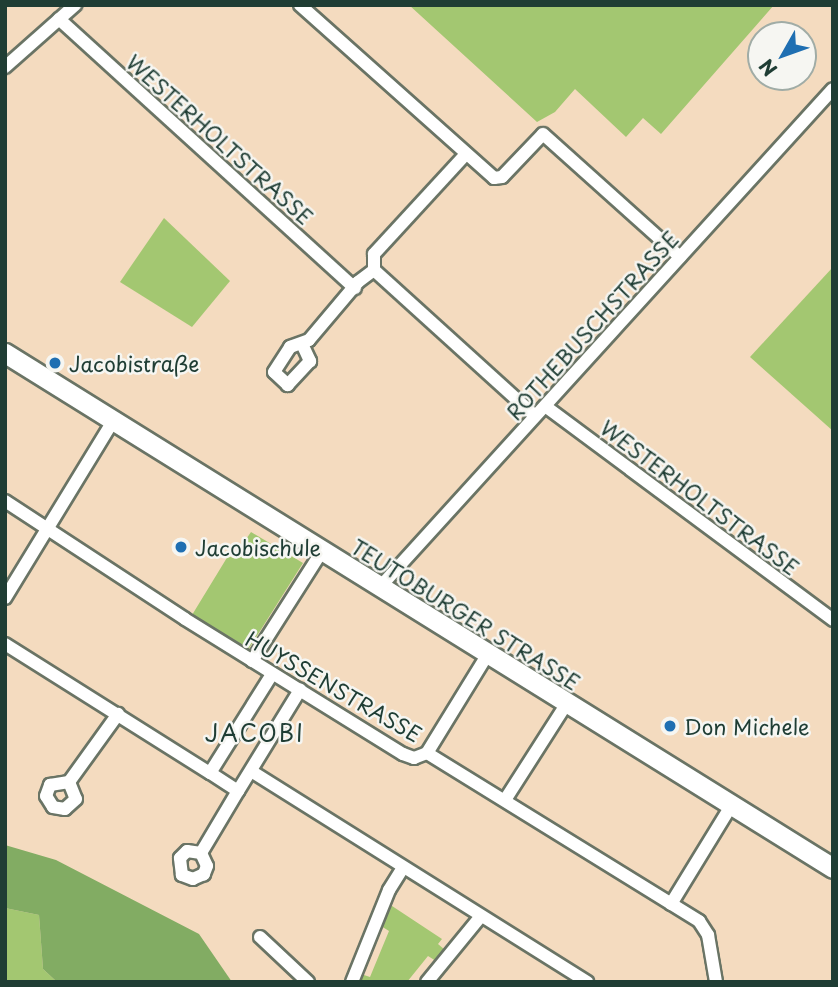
<!DOCTYPE html>
<meta charset="utf-8">
<style>
body{margin:0}
#map{position:relative;width:838px;height:987px;overflow:hidden;background:#f4dbbf;font-family:"Playpen Sans",sans-serif}
div>[style]{position:absolute}
.green>*{inset:0;background:#a3c771}
.forest>*{inset:0;background:#82ac63}
.roads{filter:drop-shadow(2px 0 #6a7465) drop-shadow(-2px 0 #6a7465) drop-shadow(0 2px #6a7465) drop-shadow(0 -2px #6a7465)}
.street>*{height:12px;margin:-6px;padding:0 6px;transform-origin:6px;border-radius:6px;background:#fff}
.secondary>*{height:19px;margin:-9.5px;padding:0 9.5px;transform-origin:9.5px;border-radius:9.5px;background:#fff}
.dots>*{width:19px;height:19px;translate:-50% -50%;box-sizing:border-box;border:4px solid #f6f6f2;border-radius:50%}
span{translate:-50% -50%;white-space:nowrap;text-align:center;line-height:1.15;-webkit-text-stroke:5px #f6f6f2;paint-order:stroke}
.street-label{font-size:21px;color:#1f3d34}
.poi-label{font-size:21px;color:#1f3d34}
.left{translate:0 -50%;text-align:left}
.neighbourhood-label{font-size:23px;color:#1f3d34;letter-spacing:2px}
.frame{position:absolute;inset:0;border:7px solid #1f3d34;pointer-events:none}
.north{position:absolute;left:747px;top:21px;width:70px;height:70px;box-sizing:border-box;background:#f6f6f2;border:2px solid #a0aca6;border-radius:50%;rotate:230deg;font-size:19px;font-weight:700;line-height:28px;text-align:center;color:#1f3d34}
.north::after{content:'';display:block;margin:auto;width:24px;height:32px;background:#1f6fb2;clip-path:polygon(50% 0,100% 100%,50% 72%,0 100%)}
</style>
<div id="map">
<div class="green">
<i style="clip-path:polygon(409px 5px,774px 5px,661px 134px,643px 118px,626px 137px,575px 89px,555px 112px,537px 122px)"></i>
<i style="clip-path:polygon(164px 218px,230px 281px,192px 327px,120px 282px)"></i>
<i style="clip-path:polygon(833px 267px,833px 431px,750px 357px)"></i>
<i style="clip-path:polygon(251px 532px,303px 563px,248px 650px,192px 615px,228px 556px,233px 558px)"></i>
<i style="clip-path:polygon(389px 904px,442px 939px,438px 944px,445px 950px,436px 961px,428px 956px,407px 982px,358px 982px,361px 974px,370px 977px,389px 931px,381px 926px)"></i>
<i style="clip-path:polygon(5px 908px,39px 915px,43px 969px,57px 982px,5px 982px)"></i>
</div>
<div class="forest">
<i style="clip-path:polygon(5px 845px,56px 860px,199px 934px,232px 982px,57px 982px,43px 969px,39px 915px,5px 908px)"></i>
</div>
<div class="roads">
<div class="street">
<i style="left:300px;top:5px;width:260px;rotate:41.7deg"></i>
<i style="left:494px;top:178px;width:8px;rotate:-7deg"></i>
<i style="left:502px;top:177px;width:59px;rotate:-46.4deg"></i>
<i style="left:543px;top:134px;width:184px;rotate:41.9deg"></i>
<i style="left:59px;top:19px;width:400px;rotate:42.3deg"></i>
<i style="left:5px;top:67px;width:94px;rotate:-41.5deg"></i>
<i style="left:374px;top:270px;width:217px;rotate:42.2deg"></i>
<i style="left:303px;top:346px;width:17px;rotate:65deg"></i>
<i style="left:310px;top:361px;width:33px;rotate:133deg"></i>
<i style="left:288px;top:385px;width:19px;rotate:-137deg"></i>
<i style="left:274px;top:372px;width:30px;rotate:-57deg"></i>
<i style="left:290px;top:347px;width:20px;rotate:-20deg"></i>
<i style="left:309px;top:340px;width:76px;rotate:-49.8deg"></i>
<i style="left:358px;top:282px;width:20px;rotate:-37deg"></i>
<i style="left:374px;top:270px;width:16px;rotate:-90deg"></i>
<i style="left:374px;top:254px;width:136px;rotate:-47.4deg"></i>
<i style="left:545px;top:406px;width:359px;rotate:36.6deg"></i>
<i style="left:5px;top:501px;width:215px;rotate:33.2deg"></i>
<i style="left:185px;top:619px;width:256px;rotate:31.8deg"></i>
<i style="left:403px;top:754px;width:12px;rotate:20deg"></i>
<i style="left:414px;top:758px;width:14px;rotate:-21deg"></i>
<i style="left:427px;top:753px;width:320px;rotate:31.7deg"></i>
<i style="left:699px;top:921px;width:17px;rotate:57deg"></i>
<i style="left:708px;top:935px;width:48px;rotate:80.3deg"></i>
<i style="left:380px;top:587px;width:673px;rotate:-47.71deg"></i>
<i style="left:5px;top:598px;width:207px;rotate:-58.6deg"></i>
<i style="left:5px;top:644px;width:242px;rotate:32.2deg"></i>
<i style="left:252px;top:661px;width:130px;rotate:-57.5deg"></i>
<i style="left:427px;top:753px;width:116px;rotate:-58.4deg"></i>
<i style="left:251px;top:771px;width:397px;rotate:32.1deg"></i>
<i style="left:69px;top:782px;width:18px;rotate:68deg"></i>
<i style="left:76px;top:799px;width:15px;rotate:138deg"></i>
<i style="left:65px;top:809px;width:12px;rotate:-171deg"></i>
<i style="left:53px;top:807px;width:13px;rotate:-122deg"></i>
<i style="left:46px;top:796px;width:12px;rotate:-70deg"></i>
<i style="left:50px;top:785px;width:19px;rotate:-9deg"></i>
<i style="left:69px;top:782px;width:84px;rotate:-54.2deg"></i>
<i style="left:238px;top:791px;width:119px;rotate:-58.5deg"></i>
<i style="left:505px;top:800px;width:115px;rotate:-57.4deg"></i>
<i style="left:201px;top:853px;width:14px;rotate:65deg"></i>
<i style="left:207px;top:866px;width:9px;rotate:111deg"></i>
<i style="left:204px;top:874px;width:12px;rotate:156deg"></i>
<i style="left:193px;top:879px;width:12px;rotate:-160deg"></i>
<i style="left:182px;top:875px;width:17px;rotate:-97deg"></i>
<i style="left:180px;top:858px;width:10px;rotate:-45deg"></i>
<i style="left:187px;top:851px;width:14px;rotate:8deg"></i>
<i style="left:201px;top:853px;width:72px;rotate:-59.2deg"></i>
<i style="left:238px;top:791px;width:33px;rotate:-147deg"></i>
<i style="left:210px;top:773px;width:117px;rotate:-57.9deg"></i>
<i style="left:671px;top:904px;width:115px;rotate:-58.5deg"></i>
<i style="left:260px;top:937px;width:66px;rotate:43.2deg"></i>
<i style="left:352px;top:982px;width:99px;rotate:-68.1deg"></i>
<i style="left:389px;top:890px;width:26px;rotate:-58deg"></i>
<i style="left:427px;top:982px;width:85px;rotate:-50.7deg"></i>
</div>
<div class="secondary">
<i style="left:5px;top:353px;width:975px;rotate:31.88deg"></i>
</div>
</div>
<div class="dots">
<i style="left:55px;top:363px;background:#1f6fb2"></i>
<i style="left:181px;top:547px;background:#1f6fb2"></i>
<i style="left:670px;top:726px;background:#1f6fb2"></i>
</div>
<div class="street-label">
<span style="left:220px;top:139px;rotate:42deg">WESTERHOLTSTRASSE</span>
<span style="left:592px;top:325px;rotate:-48deg">ROTHEBUSCHSTRASSE</span>
<span style="left:700px;top:497px;rotate:37deg">WESTERHOLTSTRASSE</span>
<span style="left:466px;top:614px;rotate:32deg">TEUTOBURGER STRASSE</span>
<span style="left:334px;top:686px;rotate:30deg">HUYSSENSTRASSE</span>
</div>
<div class="poi-label">
<span class="left" style="left:69px;top:363px">Jacobistraße</span>
<span class="left" style="left:195px;top:547px">Jacobischule</span>
<span class="left" style="left:684px;top:726px">Don Michele</span>
</div>
<div class="neighbourhood-label">
<span style="left:255px;top:733px">JACOBI</span>
</div>
<div class="frame"></div>
<div class="north">N</div>
</div>
